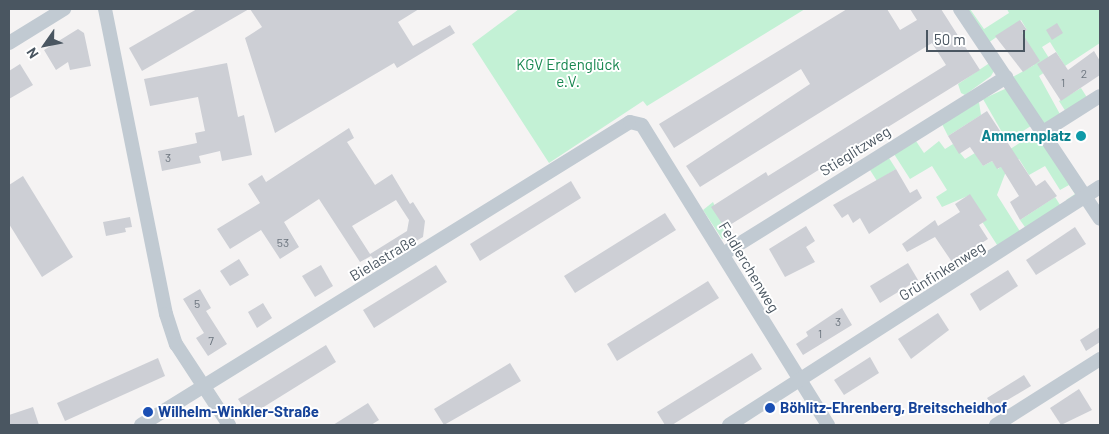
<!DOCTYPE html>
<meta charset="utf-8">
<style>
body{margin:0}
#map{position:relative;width:1109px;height:434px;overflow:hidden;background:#f5f3f3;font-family:Barlow,sans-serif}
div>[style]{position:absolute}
.green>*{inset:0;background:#c3f1d5}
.building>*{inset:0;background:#cdcfd5}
.minor>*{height:14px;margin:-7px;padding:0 7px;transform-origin:7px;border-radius:7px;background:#c1cad2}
.dots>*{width:14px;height:14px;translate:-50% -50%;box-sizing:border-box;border:2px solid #fff;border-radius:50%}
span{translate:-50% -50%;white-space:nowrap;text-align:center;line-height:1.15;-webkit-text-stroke:4px #fff;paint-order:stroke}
.number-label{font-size:12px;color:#6b747e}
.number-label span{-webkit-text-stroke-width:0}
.park-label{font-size:15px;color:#17864f}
.culture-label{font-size:15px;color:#0d838f;font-weight:700}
.right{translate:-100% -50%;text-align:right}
.street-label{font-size:15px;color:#4a5661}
.transit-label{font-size:15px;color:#164399;font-weight:700}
.left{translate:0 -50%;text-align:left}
.frame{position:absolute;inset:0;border:10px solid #4a5661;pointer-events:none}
.north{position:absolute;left:20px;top:20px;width:50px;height:50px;-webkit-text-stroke:4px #fff;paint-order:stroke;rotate:237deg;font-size:14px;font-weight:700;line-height:20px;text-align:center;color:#4a5661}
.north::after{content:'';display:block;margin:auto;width:18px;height:22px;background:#4a5661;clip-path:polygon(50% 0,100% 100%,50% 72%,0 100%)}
.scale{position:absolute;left:926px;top:30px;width:99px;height:22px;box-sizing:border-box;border:2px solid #4a5661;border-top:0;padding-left:6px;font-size:15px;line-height:18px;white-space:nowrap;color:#4a5661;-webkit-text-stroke:4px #fff;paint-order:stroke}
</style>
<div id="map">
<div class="green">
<i style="clip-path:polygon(519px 9px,805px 9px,647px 106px,643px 101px,549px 163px,472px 44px)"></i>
<i style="clip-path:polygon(966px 9px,970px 9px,984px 29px,1009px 13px,1007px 9px,1100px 9px,1100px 43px,1065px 66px,1050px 42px,1042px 47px,1054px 66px,1039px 76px,1061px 116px,1043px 125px,1011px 78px,1034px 65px,1027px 55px,1022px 33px,1027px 30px,1021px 20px,988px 43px)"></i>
<i style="clip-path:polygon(991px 62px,995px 69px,991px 76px,965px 95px,961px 93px,958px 84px)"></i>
<i style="clip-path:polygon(1007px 88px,1031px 126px,1007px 141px,983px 99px)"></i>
<i style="clip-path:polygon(1081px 88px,1088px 99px,1066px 112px,1059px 101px)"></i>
<i style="clip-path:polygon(979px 102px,981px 115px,948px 136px,942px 124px)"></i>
<i style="clip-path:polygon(1035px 133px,1078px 193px,1069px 203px,1066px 200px,1075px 194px,1069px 185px,1060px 190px,1045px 166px,1029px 175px,1019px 159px,1013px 163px,1015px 168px,1005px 174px,997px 195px,1021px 233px,999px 248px,974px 209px,970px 195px,942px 207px,936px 197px,947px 190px,932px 166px,910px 179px,894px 154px,916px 141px,924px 153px,939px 141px,945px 149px,953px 144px,965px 159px,975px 153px,983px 166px,992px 161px,998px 169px,1003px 165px,998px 157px)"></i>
<i style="clip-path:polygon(889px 158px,896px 169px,877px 181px,870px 170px)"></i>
<i style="clip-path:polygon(1055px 197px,1062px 208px,1027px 230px,1020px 220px)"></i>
<i style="clip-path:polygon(713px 202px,725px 228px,726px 236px,722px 239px,703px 210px)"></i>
</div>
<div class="building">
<i style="clip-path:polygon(197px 9px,249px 9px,142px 71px,129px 48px)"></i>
<i style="clip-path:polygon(250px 9px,419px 9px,398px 22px,413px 46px,450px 25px,455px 33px,397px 68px,394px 63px,275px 133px,245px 38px,262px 27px)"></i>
<i style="clip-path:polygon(847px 9px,887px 9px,900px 30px,917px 20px,910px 9px,941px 9px,980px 70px,725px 228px,711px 207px,766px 172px,768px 176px,946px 65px,932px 43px,700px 187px,686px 166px,810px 84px,801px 69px,674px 148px,659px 124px)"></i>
<i style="clip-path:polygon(1020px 20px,1027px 30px,1022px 33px,1040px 61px,1023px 72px,995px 36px)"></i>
<i style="clip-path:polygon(1057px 23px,1063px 33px,1052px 40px,1046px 30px)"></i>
<i style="clip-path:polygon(78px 29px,84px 33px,91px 66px,70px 70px,68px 62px,56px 70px,44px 50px)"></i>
<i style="clip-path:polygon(1094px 51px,1100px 61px,1100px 75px,1061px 101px,1037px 64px,1056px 52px,1068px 70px)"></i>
<i style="clip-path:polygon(227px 63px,238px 117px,244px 115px,252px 155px,222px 161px,220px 151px,199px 156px,201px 163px,162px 171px,158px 151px,197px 143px,195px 133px,205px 131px,198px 97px,150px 106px,144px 79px)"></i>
<i style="clip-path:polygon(20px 64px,33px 85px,9px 99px,9px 71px)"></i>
<i style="clip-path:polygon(987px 111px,1036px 186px,1045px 180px,1057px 196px,1020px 220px,1010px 202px,1019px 196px,1001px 167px,997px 169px,992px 161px,983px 166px,970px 147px,959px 154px,948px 136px)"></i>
<i style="clip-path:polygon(evenodd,349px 128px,354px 138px,347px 142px,375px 185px,392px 174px,410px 204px,413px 202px,425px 221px,423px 237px,377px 264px,371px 256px,360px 262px,319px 199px,284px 222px,299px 247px,280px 259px,261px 230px,230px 249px,217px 229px,260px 203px,248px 184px,262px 175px,266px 182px,349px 128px,396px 200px,409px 220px,407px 231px,370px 254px,352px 226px,396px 200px)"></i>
<i style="clip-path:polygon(896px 169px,910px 193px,917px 189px,922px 198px,869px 234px,860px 218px,853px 223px,848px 214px,842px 218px,833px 205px)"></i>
<i style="clip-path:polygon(23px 176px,73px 257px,42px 277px,9px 224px,9px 185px)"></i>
<i style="clip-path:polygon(571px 181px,581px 198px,480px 261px,470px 244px)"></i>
<i style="clip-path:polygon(970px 194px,987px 220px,979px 225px,988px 239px,952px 262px,935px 237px,907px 252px,902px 244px,935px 220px,938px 226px,960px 212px,955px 204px)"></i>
<i style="clip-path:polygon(665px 213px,676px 230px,575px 293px,564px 276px)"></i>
<i style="clip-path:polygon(130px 217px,132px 227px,125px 228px,126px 232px,106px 236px,103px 222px)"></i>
<i style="clip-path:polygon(806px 226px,815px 241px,806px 247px,815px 262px,785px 277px,769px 249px)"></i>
<i style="clip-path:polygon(1075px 227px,1086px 244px,1036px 275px,1026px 260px)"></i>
<i style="clip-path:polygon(239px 259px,249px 275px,230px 286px,220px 271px)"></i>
<i style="clip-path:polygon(908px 263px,918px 280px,880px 303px,870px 286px)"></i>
<i style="clip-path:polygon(321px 265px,333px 286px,315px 297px,302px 276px)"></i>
<i style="clip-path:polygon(436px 265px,447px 282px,374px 328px,363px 310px)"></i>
<i style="clip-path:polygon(1008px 270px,1018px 286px,980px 311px,970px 294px)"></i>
<i style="clip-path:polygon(708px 281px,719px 298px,617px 361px,607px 344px)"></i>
<i style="clip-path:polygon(200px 289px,211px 308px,206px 311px,227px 344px,208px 356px,196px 338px,204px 333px,183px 299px)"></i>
<i style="clip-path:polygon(263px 303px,272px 318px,257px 328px,248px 312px)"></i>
<i style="clip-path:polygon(842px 308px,852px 325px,803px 355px,796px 344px,808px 336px,806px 332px)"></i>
<i style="clip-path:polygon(938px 313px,949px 330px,911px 359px,898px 339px)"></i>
<i style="clip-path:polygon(1100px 327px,1100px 342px,1086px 351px,1080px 340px)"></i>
<i style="clip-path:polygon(326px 345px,336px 362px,249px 416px,238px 399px)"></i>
<i style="clip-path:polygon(752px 353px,762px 369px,672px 425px,665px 425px,657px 412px)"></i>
<i style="clip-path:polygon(870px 357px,879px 373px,844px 395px,834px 380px)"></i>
<i style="clip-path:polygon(158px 358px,165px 376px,65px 421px,57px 403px)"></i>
<i style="clip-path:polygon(510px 363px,521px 381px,444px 425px,434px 409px)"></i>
<i style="clip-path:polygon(1024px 375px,1031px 386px,994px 408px,987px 398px)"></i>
<i style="clip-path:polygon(1079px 389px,1092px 410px,1061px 425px,1050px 408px)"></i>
<i style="clip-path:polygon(368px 403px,379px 420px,371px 425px,333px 425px)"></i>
<i style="clip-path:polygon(33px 407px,39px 425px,9px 425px,9px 415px)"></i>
</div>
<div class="minor">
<i style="left:105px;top:9px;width:311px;rotate:78.7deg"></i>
<i style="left:166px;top:314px;width:32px;rotate:72deg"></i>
<i style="left:176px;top:344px;width:97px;rotate:56.8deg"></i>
<i style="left:960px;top:9px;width:252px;rotate:56.3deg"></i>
<i style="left:9px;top:43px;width:65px;rotate:-31.7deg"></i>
<i style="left:1043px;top:132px;width:67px;rotate:-32.3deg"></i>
<i style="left:723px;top:254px;width:334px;rotate:-32deg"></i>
<i style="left:141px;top:425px;width:575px;rotate:-31.78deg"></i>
<i style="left:630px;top:122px;width:12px;rotate:14deg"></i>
<i style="left:642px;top:125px;width:353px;rotate:58.2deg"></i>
<i style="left:729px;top:425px;width:441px;rotate:-32.7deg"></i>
<i style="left:996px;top:425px;width:123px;rotate:-32.4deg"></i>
</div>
<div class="dots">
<i style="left:1081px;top:136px;background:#0f9aa8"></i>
<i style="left:770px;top:408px;background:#1a4fb4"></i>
<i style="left:148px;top:412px;background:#1a4fb4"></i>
</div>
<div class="number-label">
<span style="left:1084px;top:74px">2</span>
<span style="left:1063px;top:83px">1</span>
<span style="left:168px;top:158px">3</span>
<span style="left:283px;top:243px">53</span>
<span style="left:197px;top:304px">5</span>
<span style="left:838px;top:322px">3</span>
<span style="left:820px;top:334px">1</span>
<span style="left:211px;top:341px">7</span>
</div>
<div class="park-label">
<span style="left:568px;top:73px">KGV Erdenglück<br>e.V.</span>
</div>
<div class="culture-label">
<span class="right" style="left:1071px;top:136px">Ammernplatz</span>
</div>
<div class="street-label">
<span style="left:855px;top:151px;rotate:-32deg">Stieglitzweg</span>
<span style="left:383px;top:258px;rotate:-31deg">Bielastraße</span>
<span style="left:749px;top:267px;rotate:59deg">Feldlerchenweg</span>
<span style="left:942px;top:271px;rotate:-32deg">Grünfinkenweg</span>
</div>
<div class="transit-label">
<span class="left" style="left:780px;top:408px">Böhlitz-Ehrenberg, Breitscheidhof</span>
<span class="left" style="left:158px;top:412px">Wilhelm-Winkler-Straße</span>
</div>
<div class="frame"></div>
<div class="north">N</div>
<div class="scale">50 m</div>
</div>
